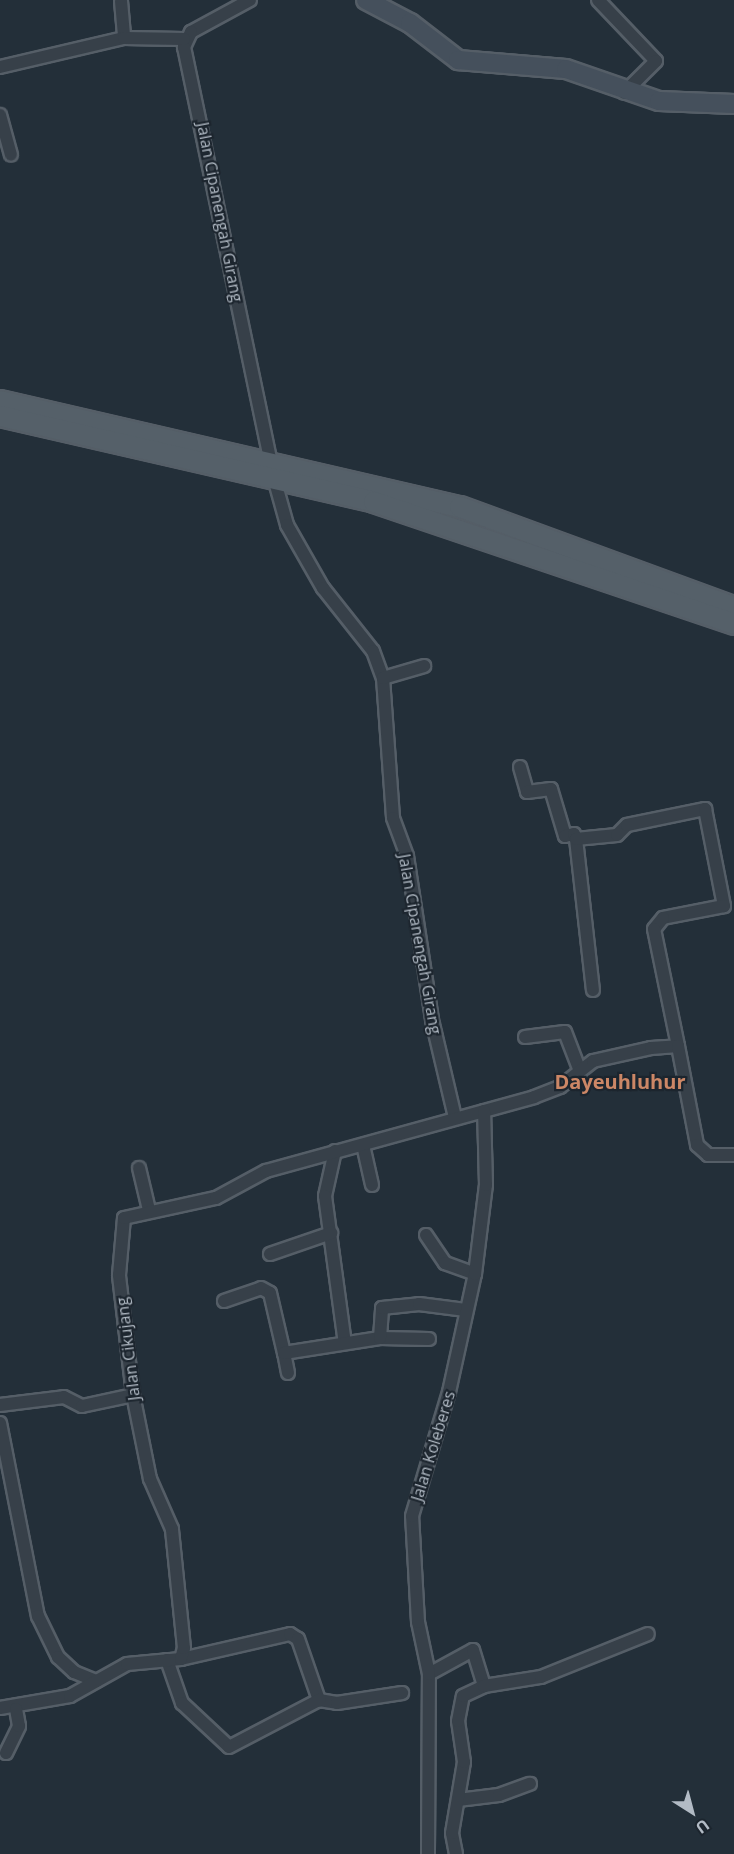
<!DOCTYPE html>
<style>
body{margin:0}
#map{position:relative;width:734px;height:1854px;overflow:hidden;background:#232f39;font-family:"Open Sans",sans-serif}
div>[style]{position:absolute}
.roads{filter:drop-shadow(2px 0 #555e67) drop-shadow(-2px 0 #555e67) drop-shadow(0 2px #555e67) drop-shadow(0 -2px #555e67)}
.street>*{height:12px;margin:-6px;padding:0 6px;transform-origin:6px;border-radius:6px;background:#374049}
.secondary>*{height:18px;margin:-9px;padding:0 9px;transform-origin:9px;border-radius:9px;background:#45505c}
.primary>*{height:20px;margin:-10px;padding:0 10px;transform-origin:10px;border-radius:10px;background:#556069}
span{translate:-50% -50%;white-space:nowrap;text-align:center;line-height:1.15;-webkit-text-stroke:4.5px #1c252e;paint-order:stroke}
.street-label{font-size:16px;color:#b2bbc5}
.quarter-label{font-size:20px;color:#cc8766;font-weight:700}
.north{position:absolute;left:662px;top:1782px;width:60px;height:60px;-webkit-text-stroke:4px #1c252e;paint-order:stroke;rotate:144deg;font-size:16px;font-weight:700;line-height:24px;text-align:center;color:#b2bbc5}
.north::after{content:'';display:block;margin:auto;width:21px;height:27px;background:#b2bbc5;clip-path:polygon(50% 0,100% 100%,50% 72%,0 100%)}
</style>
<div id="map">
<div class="roads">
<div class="street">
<i style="left:250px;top:0;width:67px;rotate:151.5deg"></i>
<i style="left:191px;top:32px;width:17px;rotate:115deg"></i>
<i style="left:184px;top:47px;width:424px;rotate:78.2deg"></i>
<i style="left:598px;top:0;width:84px;rotate:46.4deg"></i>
<i style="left:656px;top:61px;width:45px;rotate:135deg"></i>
<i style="left:121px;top:1px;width:37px;rotate:85deg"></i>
<i style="left:0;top:67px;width:127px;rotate:-13.2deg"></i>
<i style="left:124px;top:38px;width:60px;rotate:1deg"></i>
<i style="left:0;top:115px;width:41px;rotate:74.6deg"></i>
<i style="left:274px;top:478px;width:49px;rotate:74.5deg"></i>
<i style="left:287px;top:525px;width:73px;rotate:60.3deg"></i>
<i style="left:323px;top:588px;width:80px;rotate:51.6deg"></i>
<i style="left:373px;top:651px;width:29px;rotate:70deg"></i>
<i style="left:383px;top:678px;width:140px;rotate:85.9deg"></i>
<i style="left:393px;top:818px;width:40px;rotate:69.8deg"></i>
<i style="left:407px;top:856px;width:166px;rotate:81.3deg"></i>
<i style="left:432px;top:1020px;width:100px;rotate:76.7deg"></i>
<i style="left:383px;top:678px;width:43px;rotate:-16.3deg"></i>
<i style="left:520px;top:767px;width:26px;rotate:74deg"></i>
<i style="left:527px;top:792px;width:24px;rotate:-7deg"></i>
<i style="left:551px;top:789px;width:49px;rotate:73.4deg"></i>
<i style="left:565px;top:836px;width:9px;rotate:-13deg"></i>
<i style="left:574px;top:834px;width:5px;rotate:68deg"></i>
<i style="left:576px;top:839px;width:152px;rotate:83.6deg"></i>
<i style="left:576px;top:839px;width:41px;rotate:-5.6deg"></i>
<i style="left:617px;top:835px;width:14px;rotate:-45deg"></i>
<i style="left:627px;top:825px;width:80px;rotate:-11.6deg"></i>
<i style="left:705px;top:809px;width:99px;rotate:78.9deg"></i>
<i style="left:724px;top:906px;width:62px;rotate:168.9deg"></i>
<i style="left:663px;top:918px;width:14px;rotate:129deg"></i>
<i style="left:654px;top:929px;width:119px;rotate:78.4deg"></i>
<i style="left:525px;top:1037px;width:40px;rotate:-7.1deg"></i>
<i style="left:565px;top:1032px;width:40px;rotate:69deg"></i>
<i style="left:363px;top:1145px;width:41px;rotate:77.3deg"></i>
<i style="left:335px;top:1151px;width:46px;rotate:102.5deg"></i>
<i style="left:325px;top:1196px;width:148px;rotate:82.3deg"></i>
<i style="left:139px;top:1168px;width:43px;rotate:76.6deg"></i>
<i style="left:426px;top:1235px;width:34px;rotate:56deg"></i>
<i style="left:445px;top:1263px;width:32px;rotate:20deg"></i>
<i style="left:270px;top:1254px;width:65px;rotate:-19deg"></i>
<i style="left:224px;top:1301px;width:39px;rotate:-19deg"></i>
<i style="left:261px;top:1288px;width:10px;rotate:29deg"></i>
<i style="left:270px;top:1293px;width:62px;rotate:76.9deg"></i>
<i style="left:380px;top:1338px;width:49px;rotate:1.2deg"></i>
<i style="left:288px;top:1373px;width:20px;rotate:-101deg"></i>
<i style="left:284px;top:1353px;width:97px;rotate:-8.9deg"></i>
<i style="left:380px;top:1338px;width:30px;rotate:-86deg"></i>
<i style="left:382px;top:1308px;width:37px;rotate:-6deg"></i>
<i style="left:419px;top:1304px;width:47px;rotate:7.3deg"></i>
<i style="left:0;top:1405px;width:64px;rotate:-7.1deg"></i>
<i style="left:64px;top:1397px;width:20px;rotate:27deg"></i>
<i style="left:82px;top:1406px;width:52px;rotate:-12.2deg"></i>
<i style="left:0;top:1423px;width:197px;rotate:78.9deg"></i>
<i style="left:38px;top:1616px;width:46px;rotate:64deg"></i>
<i style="left:58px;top:1657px;width:22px;rotate:43deg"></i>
<i style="left:74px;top:1672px;width:24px;rotate:22deg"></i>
<i style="left:181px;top:1659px;width:112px;rotate:-12.9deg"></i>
<i style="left:290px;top:1634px;width:9px;rotate:32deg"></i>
<i style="left:298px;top:1639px;width:65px;rotate:71deg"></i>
<i style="left:319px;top:1700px;width:18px;rotate:9deg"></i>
<i style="left:337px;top:1703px;width:66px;rotate:-8.7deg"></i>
<i style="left:167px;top:1660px;width:46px;rotate:70.8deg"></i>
<i style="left:182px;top:1703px;width:64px;rotate:43.1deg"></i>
<i style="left:229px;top:1747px;width:102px;rotate:-27.6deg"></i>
<i style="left:429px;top:1674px;width:50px;rotate:-28.6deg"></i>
<i style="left:473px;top:1650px;width:38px;rotate:73deg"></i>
<i style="left:0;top:1708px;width:71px;rotate:-9.7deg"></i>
<i style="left:70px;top:1696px;width:65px;rotate:-29.3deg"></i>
<i style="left:127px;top:1664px;width:54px;rotate:-5.3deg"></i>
<i style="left:181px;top:1659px;width:11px;rotate:-75deg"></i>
<i style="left:184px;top:1648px;width:120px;rotate:-95.8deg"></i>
<i style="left:172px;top:1529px;width:55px;rotate:-113.7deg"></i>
<i style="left:150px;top:1479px;width:86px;rotate:-101.4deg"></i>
<i style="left:133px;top:1395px;width:121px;rotate:-96.7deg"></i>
<i style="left:119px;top:1275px;width:57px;rotate:-85deg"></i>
<i style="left:124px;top:1218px;width:94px;rotate:-12.3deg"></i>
<i style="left:216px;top:1198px;width:57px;rotate:-28.4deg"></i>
<i style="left:266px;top:1171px;width:278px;rotate:-15.4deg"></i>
<i style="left:534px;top:1097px;width:28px;rotate:-21deg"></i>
<i style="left:560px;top:1087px;width:42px;rotate:-38.2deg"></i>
<i style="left:593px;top:1061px;width:59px;rotate:-12.6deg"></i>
<i style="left:651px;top:1048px;width:27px;rotate:-4deg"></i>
<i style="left:678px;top:1046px;width:101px;rotate:79.1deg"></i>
<i style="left:697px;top:1145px;width:15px;rotate:42deg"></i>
<i style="left:708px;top:1155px;width:26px"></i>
<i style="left:6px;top:1753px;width:30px;rotate:-64deg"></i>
<i style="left:19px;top:1726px;width:17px;rotate:-100deg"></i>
<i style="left:458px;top:1800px;width:41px;rotate:-7deg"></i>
<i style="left:499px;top:1795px;width:33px;rotate:-20deg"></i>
<i style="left:428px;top:1854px;width:180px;rotate:-89.7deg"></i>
<i style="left:429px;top:1674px;width:53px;rotate:-101.9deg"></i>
<i style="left:418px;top:1622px;width:106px;rotate:-93.2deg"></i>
<i style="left:412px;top:1516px;width:129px;rotate:-73.4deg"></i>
<i style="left:449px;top:1392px;width:121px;rotate:-77.6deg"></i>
<i style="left:475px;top:1274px;width:90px;rotate:-83deg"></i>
<i style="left:486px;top:1185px;width:74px;rotate:-91.5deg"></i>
<i style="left:456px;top:1854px;width:21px;rotate:-101deg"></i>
<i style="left:452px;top:1833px;width:72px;rotate:-80.4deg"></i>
<i style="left:464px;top:1762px;width:41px;rotate:-98.3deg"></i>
<i style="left:458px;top:1721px;width:25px;rotate:-79deg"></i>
<i style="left:463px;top:1696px;width:23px;rotate:-25deg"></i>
<i style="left:484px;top:1686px;width:58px;rotate:-9deg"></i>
<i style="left:541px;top:1677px;width:115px;rotate:-21.9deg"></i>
</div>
<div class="secondary">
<i style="left:366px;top:0;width:50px;rotate:27.6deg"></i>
<i style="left:410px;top:23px;width:61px;rotate:37.6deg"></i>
<i style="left:458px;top:60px;width:108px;rotate:4.8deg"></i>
<i style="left:566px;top:69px;width:98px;rotate:19deg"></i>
<i style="left:659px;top:101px;width:75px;rotate:2.3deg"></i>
</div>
<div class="primary">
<i style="left:0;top:401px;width:472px;rotate:13deg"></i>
<i style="left:460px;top:507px;width:292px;rotate:20.1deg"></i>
<i style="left:0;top:416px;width:384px;rotate:12.9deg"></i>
<i style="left:374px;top:502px;width:380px;rotate:18.7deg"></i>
</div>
</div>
<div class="street-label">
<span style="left:220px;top:212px;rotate:79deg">Jalan Cipanengah Girang</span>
<span style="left:420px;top:944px;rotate:80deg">Jalan Cipanengah Girang</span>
<span style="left:128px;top:1349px;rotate:-97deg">Jalan Cikujang</span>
<span style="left:433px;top:1446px;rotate:-73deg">Jalan Koleberes</span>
</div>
<div class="quarter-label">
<span style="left:620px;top:1081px">Dayeuhluhur</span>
</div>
<div class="north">U</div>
</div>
